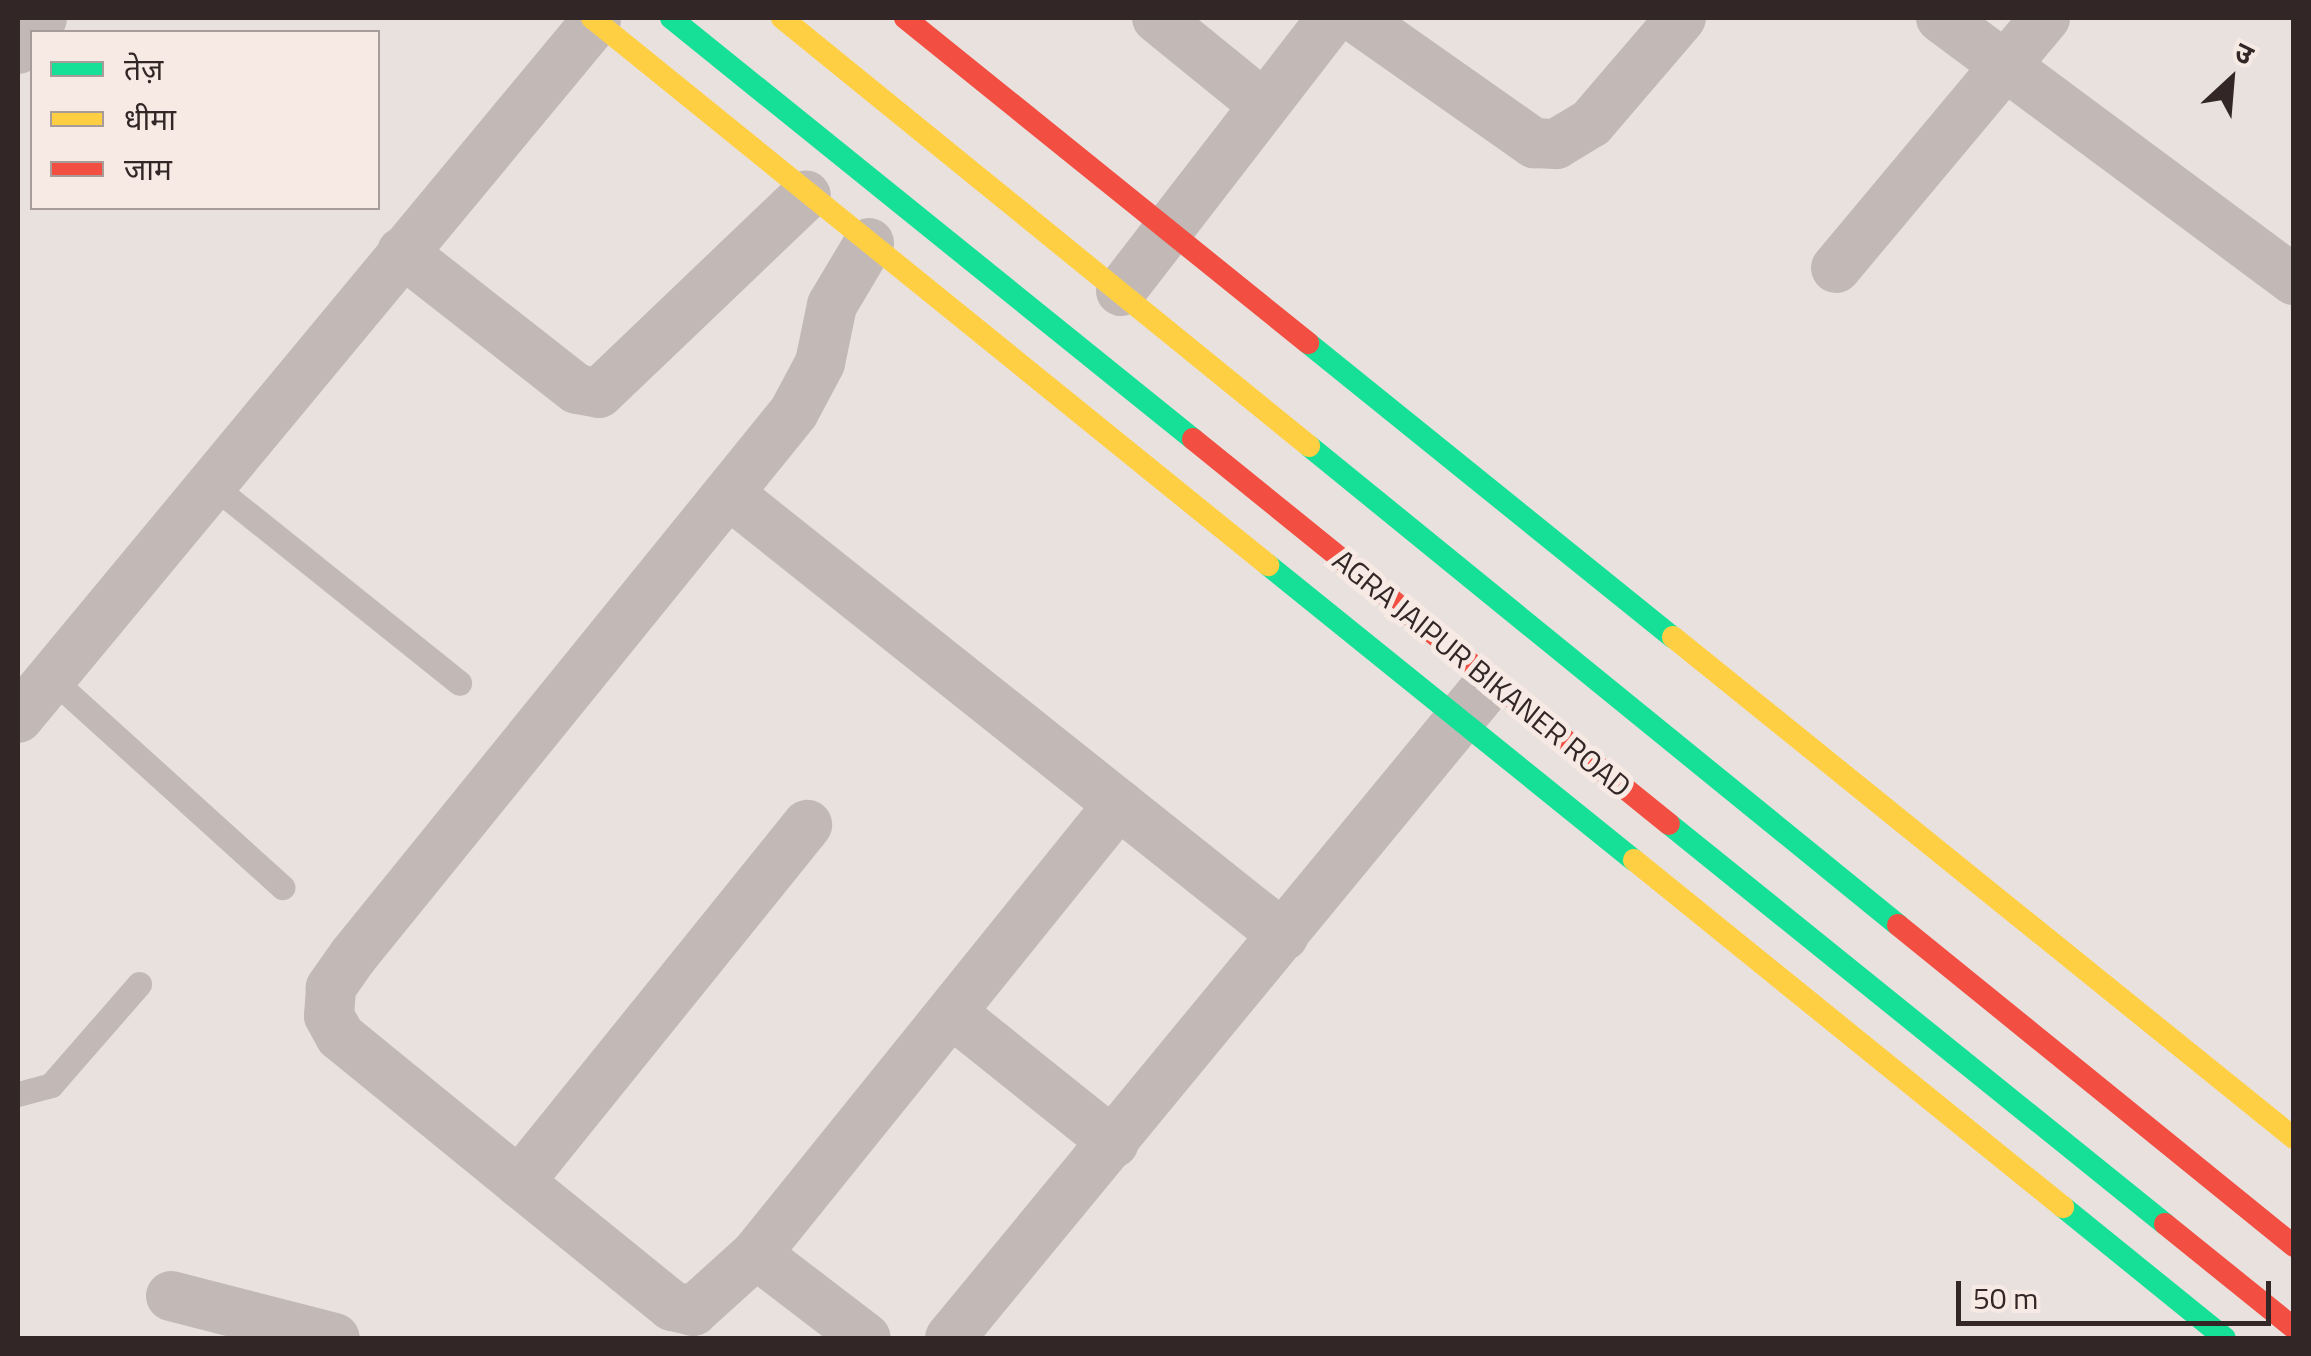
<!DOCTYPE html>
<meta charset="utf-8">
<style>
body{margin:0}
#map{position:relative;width:2311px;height:1356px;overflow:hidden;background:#e9e1de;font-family:"Titillium Web","Noto Sans Devanagari",sans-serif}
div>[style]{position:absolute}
.lane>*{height:25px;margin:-12.5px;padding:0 12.5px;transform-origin:12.5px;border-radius:12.5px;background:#c2b9b7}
.street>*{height:50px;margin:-25px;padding:0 25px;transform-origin:25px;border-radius:25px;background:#c2b9b7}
.fast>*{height:22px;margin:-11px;padding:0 11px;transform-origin:11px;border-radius:11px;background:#16e098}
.slow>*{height:22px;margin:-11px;padding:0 11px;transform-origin:11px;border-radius:11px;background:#ffcf43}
.jam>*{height:22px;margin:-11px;padding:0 11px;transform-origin:11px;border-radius:11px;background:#f24e42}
span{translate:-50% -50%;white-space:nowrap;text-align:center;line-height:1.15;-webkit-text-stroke:10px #f7eae4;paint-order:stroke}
.street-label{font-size:30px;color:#322726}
.frame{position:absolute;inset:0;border:20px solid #322726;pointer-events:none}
.legend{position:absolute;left:30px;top:30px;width:350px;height:180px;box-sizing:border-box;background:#f7eae4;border:2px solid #a89c98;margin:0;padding:12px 18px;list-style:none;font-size:30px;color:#322726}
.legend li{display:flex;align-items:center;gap:20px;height:50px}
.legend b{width:50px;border:2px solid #a89c98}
.north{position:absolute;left:2181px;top:30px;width:100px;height:100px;-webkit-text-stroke:8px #f7eae4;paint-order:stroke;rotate:26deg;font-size:28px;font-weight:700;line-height:40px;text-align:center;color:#322726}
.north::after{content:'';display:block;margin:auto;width:35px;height:45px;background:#322726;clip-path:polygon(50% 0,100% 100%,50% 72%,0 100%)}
.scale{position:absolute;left:1956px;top:1281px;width:315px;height:45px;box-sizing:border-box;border:5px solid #322726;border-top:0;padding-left:12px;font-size:30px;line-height:35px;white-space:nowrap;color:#322726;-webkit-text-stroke:8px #f7eae4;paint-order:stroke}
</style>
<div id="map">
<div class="lane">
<i style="left:211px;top:484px;width:318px;rotate:38.7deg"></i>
<i style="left:51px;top:678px;width:312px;rotate:42.1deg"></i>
<i style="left:18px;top:1094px;width:34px;rotate:-15deg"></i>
<i style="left:51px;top:1085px;width:134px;rotate:-48.9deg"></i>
</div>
<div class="street">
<i style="left:1157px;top:18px;width:138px;rotate:39.1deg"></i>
<i style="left:1356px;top:18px;width:218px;rotate:35.1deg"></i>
<i style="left:1534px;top:143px;width:22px;rotate:3deg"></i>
<i style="left:1556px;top:144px;width:41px;rotate:-31deg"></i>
<i style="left:1591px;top:123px;width:138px;rotate:-49.4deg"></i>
<i style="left:1941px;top:18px;width:440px;rotate:36.6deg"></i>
<i style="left:18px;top:49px;width:39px;rotate:-52deg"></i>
<i style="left:869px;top:243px;width:72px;rotate:120.8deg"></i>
<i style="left:832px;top:305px;width:59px;rotate:101.7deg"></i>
<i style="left:820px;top:363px;width:55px;rotate:118deg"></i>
<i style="left:794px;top:412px;width:700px;rotate:129.03deg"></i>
<i style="left:353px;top:956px;width:39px;rotate:125deg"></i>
<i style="left:331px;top:988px;width:28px;rotate:94deg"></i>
<i style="left:329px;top:1016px;width:23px;rotate:61deg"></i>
<i style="left:340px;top:1036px;width:231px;rotate:39.2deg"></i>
<i style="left:519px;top:1182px;width:197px;rotate:39deg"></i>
<i style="left:672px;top:1306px;width:22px;rotate:13deg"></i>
<i style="left:693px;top:1311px;width:85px;rotate:-42.1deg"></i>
<i style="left:756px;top:1254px;width:578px;rotate:-51.11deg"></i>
<i style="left:402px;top:252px;width:222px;rotate:38.1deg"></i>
<i style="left:577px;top:389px;width:22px;rotate:10deg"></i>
<i style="left:599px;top:393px;width:286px;rotate:-43.7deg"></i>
<i style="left:1836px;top:268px;width:326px;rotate:-50.1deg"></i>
<i style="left:1121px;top:291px;width:345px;rotate:-52.3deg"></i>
<i style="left:729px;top:494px;width:709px;rotate:38.53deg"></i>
<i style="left:18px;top:718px;width:905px;rotate:-50.33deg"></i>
<i style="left:953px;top:1014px;width:206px;rotate:38.7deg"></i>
<i style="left:519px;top:1182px;width:459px;rotate:-51.1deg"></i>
<i style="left:756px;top:1254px;width:138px;rotate:37.4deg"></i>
<i style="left:171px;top:1296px;width:169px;rotate:14.4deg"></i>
<i style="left:950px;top:1338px;width:840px;rotate:-50.51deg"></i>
</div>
<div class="fast">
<i style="left:671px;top:18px;width:671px;rotate:38.89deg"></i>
<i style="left:1308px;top:343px;width:469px;rotate:38.9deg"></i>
<i style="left:1309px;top:446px;width:759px;rotate:39.12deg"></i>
<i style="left:1268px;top:565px;width:470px;rotate:38.9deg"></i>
<i style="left:1669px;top:824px;width:637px;rotate:38.88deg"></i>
<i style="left:2063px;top:1207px;width:208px;rotate:39deg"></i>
</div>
<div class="slow">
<i style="left:592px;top:18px;width:870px;rotate:38.98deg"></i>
<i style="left:782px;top:18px;width:679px;rotate:39.08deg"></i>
<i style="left:1673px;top:637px;width:798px;rotate:38.9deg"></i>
<i style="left:1634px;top:860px;width:552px;rotate:38.97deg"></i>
</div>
<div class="jam">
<i style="left:905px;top:18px;width:518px;rotate:38.88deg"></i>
<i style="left:1193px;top:439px;width:612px;rotate:38.97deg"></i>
<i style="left:1898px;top:925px;width:510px;rotate:39.03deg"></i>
<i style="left:2165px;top:1224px;width:166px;rotate:38.9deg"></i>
</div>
<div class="street-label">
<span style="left:1482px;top:673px;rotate:39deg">AGRA JAIPUR BIKANER ROAD</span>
</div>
<div class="frame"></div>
<ul class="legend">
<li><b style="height:12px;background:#16e098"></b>तेज़</li>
<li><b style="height:12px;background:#ffcf43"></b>धीमा</li>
<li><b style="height:12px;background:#f24e42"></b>जाम</li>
</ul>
<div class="north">उ</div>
<div class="scale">50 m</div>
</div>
